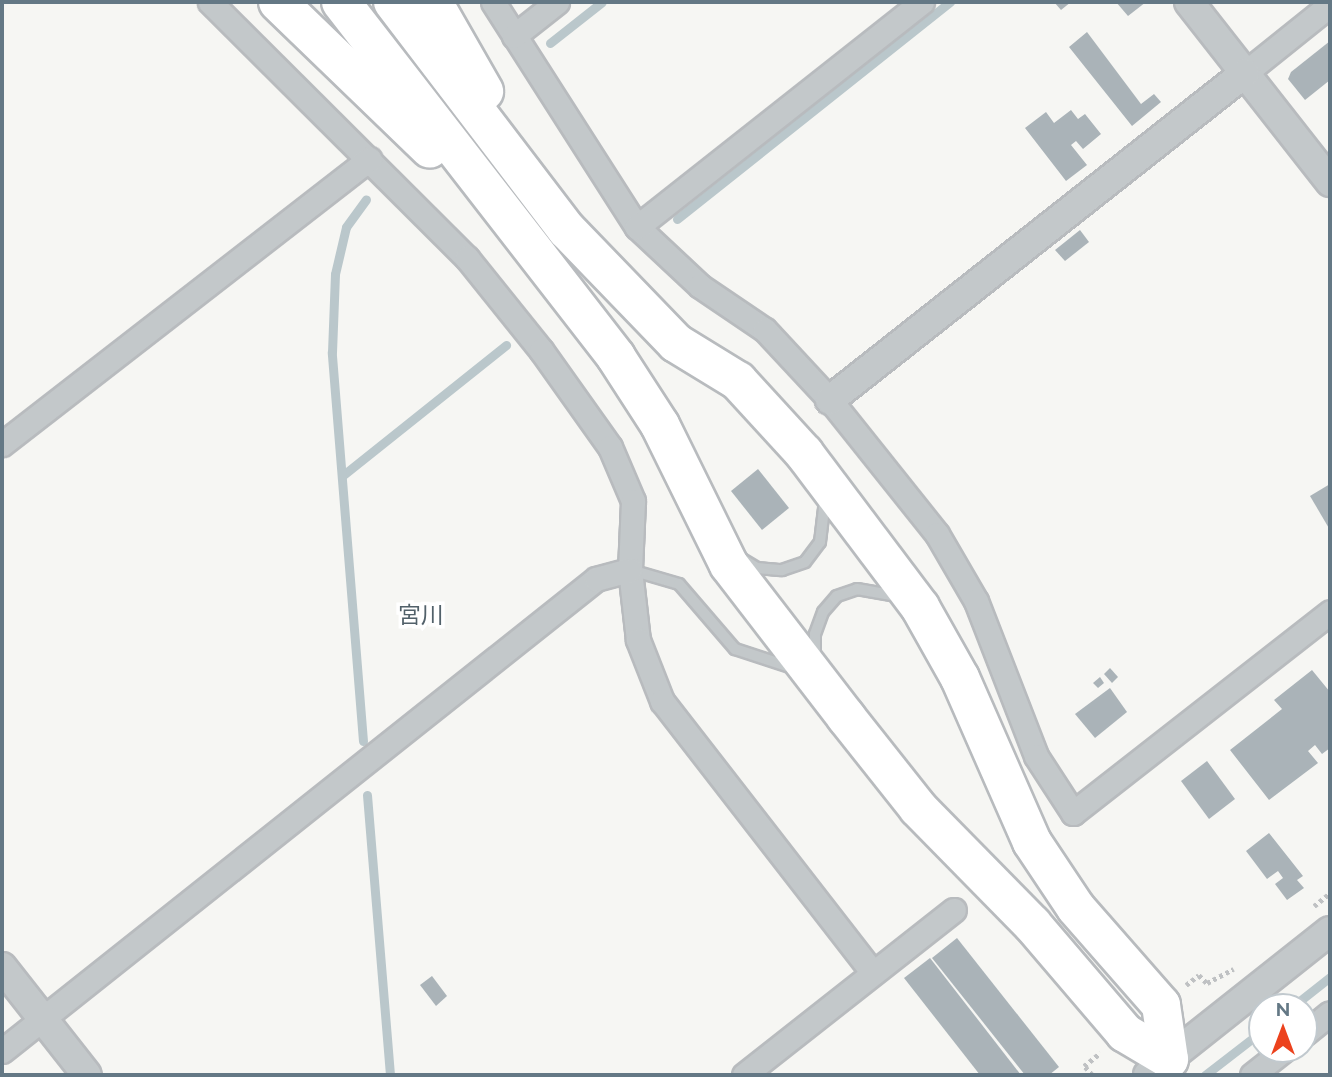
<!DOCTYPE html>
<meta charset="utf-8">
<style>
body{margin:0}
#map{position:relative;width:1332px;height:1077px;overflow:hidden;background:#f6f6f3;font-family:Raleway,"Noto Sans JP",sans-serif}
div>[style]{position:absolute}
.stream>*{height:9px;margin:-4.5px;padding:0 4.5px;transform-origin:4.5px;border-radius:4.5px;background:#bac7cb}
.building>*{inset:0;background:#aab3b8}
.path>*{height:4.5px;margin-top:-2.25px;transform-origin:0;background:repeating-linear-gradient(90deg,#bfc1c3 0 3.5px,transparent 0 7px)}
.roads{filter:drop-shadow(2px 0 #b8bbbe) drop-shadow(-2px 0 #b8bbbe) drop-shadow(0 2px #b8bbbe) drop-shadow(0 -2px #b8bbbe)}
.service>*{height:10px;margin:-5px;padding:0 5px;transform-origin:5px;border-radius:5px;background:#c3c8ca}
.minor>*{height:23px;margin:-11.5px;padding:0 11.5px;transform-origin:11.5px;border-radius:11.5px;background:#c3c8ca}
.tertiary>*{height:28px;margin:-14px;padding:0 14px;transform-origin:14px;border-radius:14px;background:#c3c8ca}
.motorway>*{height:38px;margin:-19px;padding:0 19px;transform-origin:19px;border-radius:19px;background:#fff}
span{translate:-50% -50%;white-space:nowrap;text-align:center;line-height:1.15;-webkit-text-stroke:7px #fff;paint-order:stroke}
.quarter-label{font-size:23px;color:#52616a}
.frame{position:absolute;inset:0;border:4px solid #647885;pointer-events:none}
.north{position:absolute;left:1248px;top:993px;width:70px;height:70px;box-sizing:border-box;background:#fff;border:2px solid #c1c9ce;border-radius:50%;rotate:0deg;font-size:19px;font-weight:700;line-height:28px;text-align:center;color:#647885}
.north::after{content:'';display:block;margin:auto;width:24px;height:32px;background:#ec421d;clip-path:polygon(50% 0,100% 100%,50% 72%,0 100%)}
</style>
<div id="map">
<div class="stream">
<i style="left:550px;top:43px;width:66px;rotate:-38.3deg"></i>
<i style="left:677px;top:219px;width:349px;rotate:-38.5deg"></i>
<i style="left:342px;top:476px;width:210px;rotate:-38.6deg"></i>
<i style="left:363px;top:741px;width:390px;rotate:-94.6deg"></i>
<i style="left:332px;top:352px;width:78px;rotate:-87.8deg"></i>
<i style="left:335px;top:274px;width:48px;rotate:-76.8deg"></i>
<i style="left:346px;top:227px;width:34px;rotate:-54deg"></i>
<i style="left:367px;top:795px;width:281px;rotate:85.3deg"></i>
<i style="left:1292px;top:1007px;width:48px;rotate:-38.3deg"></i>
<i style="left:1205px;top:1075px;width:72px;rotate:-37.7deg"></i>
</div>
<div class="building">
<i style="clip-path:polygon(1054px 2px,1071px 2px,1061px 10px)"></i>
<i style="clip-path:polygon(1116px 2px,1146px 2px,1128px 16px)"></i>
<i style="clip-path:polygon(1087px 32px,1141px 104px,1154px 94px,1161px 102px,1132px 126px,1069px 47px)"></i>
<i style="clip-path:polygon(1330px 41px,1330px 80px,1305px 100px,1288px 79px,1291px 72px)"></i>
<i style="clip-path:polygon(1071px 110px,1078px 119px,1085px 114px,1101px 134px,1083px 149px,1076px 141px,1071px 145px,1087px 165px,1066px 181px,1025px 128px,1046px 112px,1054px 123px)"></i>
<i style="clip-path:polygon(1080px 230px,1089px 242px,1065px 261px,1055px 250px)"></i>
<i style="clip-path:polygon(758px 469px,789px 508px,762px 530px,731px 491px)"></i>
<i style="clip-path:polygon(1330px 484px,1330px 530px,1310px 496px)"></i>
<i style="clip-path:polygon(1110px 668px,1118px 677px,1112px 683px,1104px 674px)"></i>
<i style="clip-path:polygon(1312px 670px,1330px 692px,1330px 748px,1322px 754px,1315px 745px,1308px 751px,1318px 763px,1269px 800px,1230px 750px,1282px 709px,1274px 700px)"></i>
<i style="clip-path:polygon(1100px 677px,1104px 683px,1098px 688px,1093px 683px)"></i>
<i style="clip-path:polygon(1110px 688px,1127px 712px,1095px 738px,1075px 714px)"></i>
<i style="clip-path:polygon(1207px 761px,1235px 799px,1209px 819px,1181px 781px)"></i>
<i style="clip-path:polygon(1269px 833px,1303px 876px,1297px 880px,1304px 888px,1287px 900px,1275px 884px,1283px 878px,1278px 871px,1267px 879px,1246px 851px)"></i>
<i style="clip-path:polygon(957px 938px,1059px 1067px,1049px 1075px,1025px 1075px,932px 958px)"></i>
<i style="clip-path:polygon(930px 958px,1021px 1075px,980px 1075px,904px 978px)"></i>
<i style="clip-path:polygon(432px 976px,447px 996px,436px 1006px,420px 985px)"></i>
</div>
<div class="path">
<i style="left:1314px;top:906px;width:21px;rotate:-39deg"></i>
<i style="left:1186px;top:985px;width:16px;rotate:-38deg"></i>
<i style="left:1199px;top:975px;width:11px;rotate:45deg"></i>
<i style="left:1207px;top:983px;width:30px;rotate:-28deg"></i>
<i style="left:1092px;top:1075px;width:12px;rotate:-132deg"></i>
<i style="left:1084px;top:1066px;width:21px;rotate:-39deg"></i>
</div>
<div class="roads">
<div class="service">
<i style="left:742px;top:559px;width:17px;rotate:31deg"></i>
<i style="left:757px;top:568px;width:25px;rotate:5deg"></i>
<i style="left:782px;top:570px;width:24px;rotate:-19deg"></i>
<i style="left:805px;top:562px;width:25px;rotate:-53deg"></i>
<i style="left:820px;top:542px;width:42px;rotate:-83.2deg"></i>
<i style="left:631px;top:570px;width:50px;rotate:16.3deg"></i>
<i style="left:679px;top:584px;width:86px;rotate:49.3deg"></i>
<i style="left:735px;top:649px;width:61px;rotate:18.1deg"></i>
<i style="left:815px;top:656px;width:22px;rotate:-90deg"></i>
<i style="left:815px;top:634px;width:23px;rotate:-70deg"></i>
<i style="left:823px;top:612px;width:21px;rotate:-49deg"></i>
<i style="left:837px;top:596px;width:21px;rotate:-19deg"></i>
<i style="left:857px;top:589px;width:39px;rotate:10deg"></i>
</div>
<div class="minor">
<i style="left:210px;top:2px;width:363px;rotate:44.9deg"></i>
<i style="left:467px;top:258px;width:118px;rotate:51.2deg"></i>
<i style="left:541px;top:350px;width:119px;rotate:54.6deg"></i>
<i style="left:610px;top:447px;width:59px;rotate:66.9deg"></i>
<i style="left:633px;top:501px;width:69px;rotate:92.5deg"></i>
<i style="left:630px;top:570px;width:70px;rotate:83.5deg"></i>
<i style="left:638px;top:640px;width:66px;rotate:68.5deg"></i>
<i style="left:662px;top:701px;width:344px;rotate:52.2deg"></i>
<i style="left:493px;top:2px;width:267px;rotate:57.4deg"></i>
<i style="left:637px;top:227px;width:86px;rotate:43.1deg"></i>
<i style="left:700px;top:286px;width:78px;rotate:34.1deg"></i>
<i style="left:765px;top:330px;width:96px;rotate:47.1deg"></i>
<i style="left:830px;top:400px;width:171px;rotate:51.4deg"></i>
<i style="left:937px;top:534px;width:78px;rotate:59.8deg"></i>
<i style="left:976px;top:601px;width:166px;rotate:68.8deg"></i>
<i style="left:1036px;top:756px;width:68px;rotate:57deg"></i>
<i style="left:1073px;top:813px;width:326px;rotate:-38deg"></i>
<i style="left:514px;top:36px;width:55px;rotate:-38.3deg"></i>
<i style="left:1245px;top:73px;width:109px;rotate:-38.7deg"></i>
<i style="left:637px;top:227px;width:363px;rotate:-38.3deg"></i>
<i style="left:2px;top:444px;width:465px;rotate:-37.8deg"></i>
<i style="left:1304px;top:1034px;width:33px;rotate:-39deg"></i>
<i style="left:2px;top:1051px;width:759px;rotate:-38.47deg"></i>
<i style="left:596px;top:579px;width:35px;rotate:-15deg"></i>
<i style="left:744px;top:1075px;width:267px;rotate:-38.2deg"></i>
<i style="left:1252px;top:1075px;width:42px;rotate:-38.2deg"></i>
</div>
<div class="tertiary">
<i style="left:1189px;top:2px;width:229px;rotate:51.9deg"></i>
<i style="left:830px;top:400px;width:528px;rotate:-38.24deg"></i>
<i style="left:2px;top:967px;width:137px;rotate:51.8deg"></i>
<i style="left:1148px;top:1075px;width:232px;rotate:-38.4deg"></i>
</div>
<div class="motorway">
<i style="left:278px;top:2px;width:211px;rotate:44deg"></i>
<i style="left:341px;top:2px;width:449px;rotate:52.2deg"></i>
<i style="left:616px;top:357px;width:81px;rotate:57.1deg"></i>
<i style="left:660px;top:425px;width:156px;rotate:63.8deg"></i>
<i style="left:729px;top:565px;width:192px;rotate:52.4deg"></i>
<i style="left:846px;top:717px;width:116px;rotate:51.6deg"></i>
<i style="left:918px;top:808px;width:163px;rotate:45.5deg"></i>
<i style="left:1032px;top:924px;width:143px;rotate:49.5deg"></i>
<i style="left:1125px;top:1033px;width:51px;rotate:30.6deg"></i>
<i style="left:393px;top:2px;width:287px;rotate:52.7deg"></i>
<i style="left:567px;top:230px;width:157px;rotate:46deg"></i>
<i style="left:676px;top:343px;width:73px;rotate:31.5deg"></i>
<i style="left:738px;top:381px;width:98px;rotate:47.5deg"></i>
<i style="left:804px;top:453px;width:193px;rotate:53deg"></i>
<i style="left:920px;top:607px;width:81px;rotate:60.6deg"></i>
<i style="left:960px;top:678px;width:179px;rotate:66.3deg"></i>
<i style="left:1032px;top:842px;width:79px;rotate:56.3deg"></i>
<i style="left:1076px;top:908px;width:129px;rotate:48.8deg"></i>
<i style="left:1161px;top:1005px;width:55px;rotate:81.6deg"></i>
<i style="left:433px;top:2px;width:103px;rotate:60.2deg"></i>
</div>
</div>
<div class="quarter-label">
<span style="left:421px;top:615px">宮川</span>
</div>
<div class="frame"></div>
<div class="north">N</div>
</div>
